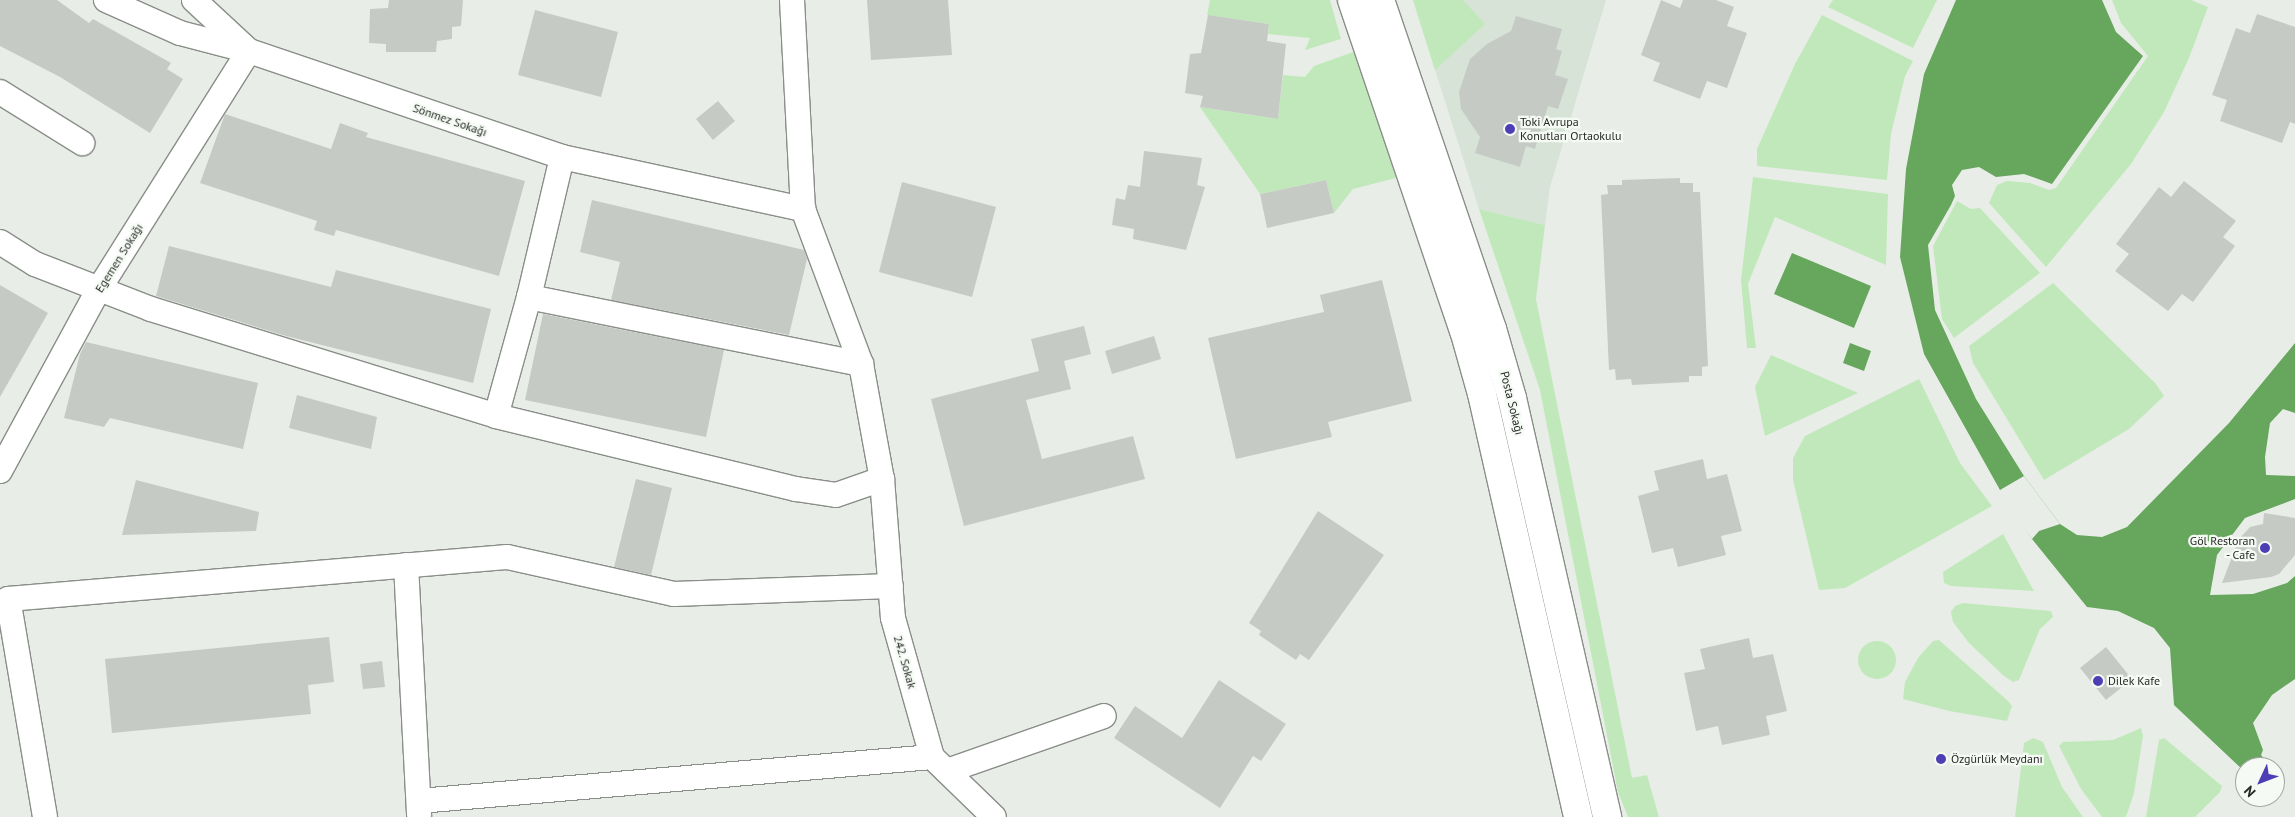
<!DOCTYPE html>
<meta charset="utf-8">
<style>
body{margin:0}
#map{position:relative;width:2295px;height:817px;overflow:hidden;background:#e8eee7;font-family:"PT Sans",sans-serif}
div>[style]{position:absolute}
.built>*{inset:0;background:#d7e3d6}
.green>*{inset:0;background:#c1e8ba}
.round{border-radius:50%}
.water>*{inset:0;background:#66a65d}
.pier>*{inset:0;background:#e8eee7}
.building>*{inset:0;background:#c5cbc4}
.roads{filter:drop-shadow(1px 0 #898e88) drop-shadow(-1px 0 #898e88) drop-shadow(0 1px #898e88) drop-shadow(0 -1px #898e88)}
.street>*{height:24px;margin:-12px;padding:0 12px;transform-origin:12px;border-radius:12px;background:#fff}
.secondary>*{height:28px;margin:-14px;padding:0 14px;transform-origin:14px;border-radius:14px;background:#fff}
.dots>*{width:14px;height:14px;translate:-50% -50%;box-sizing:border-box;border:2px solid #f5fbf4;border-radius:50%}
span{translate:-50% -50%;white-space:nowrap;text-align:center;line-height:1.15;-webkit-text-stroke:4.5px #f5fbf4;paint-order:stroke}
.street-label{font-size:12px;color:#282a28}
.poi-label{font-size:12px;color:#282a28}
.left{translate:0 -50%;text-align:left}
.right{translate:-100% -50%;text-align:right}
.north{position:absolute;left:2235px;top:757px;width:50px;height:50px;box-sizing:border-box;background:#f5fbf4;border:1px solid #a3a7a2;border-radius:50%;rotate:227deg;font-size:14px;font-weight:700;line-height:20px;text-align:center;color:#282a28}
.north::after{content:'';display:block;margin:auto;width:18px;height:22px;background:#4f3db5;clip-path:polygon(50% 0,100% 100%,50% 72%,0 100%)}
</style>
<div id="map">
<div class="built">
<i style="clip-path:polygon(1413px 0,1606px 0,1550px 187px,1545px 225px,1479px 209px)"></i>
</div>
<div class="green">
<i style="clip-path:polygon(1210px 0,1330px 0,1341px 39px,1305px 50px,1310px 38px,1268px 34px,1269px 24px,1207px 15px)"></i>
<i style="clip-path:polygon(1413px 0,1463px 0,1485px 24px,1435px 70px)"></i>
<i style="clip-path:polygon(1833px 0,1937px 0,1913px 48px,1828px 7px)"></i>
<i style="clip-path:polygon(2112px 0,2191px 0,2208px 7px,2189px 58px,2164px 112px,2131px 164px,2046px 267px,1989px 203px,1997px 185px,2007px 181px,2030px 183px,2049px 190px,2056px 188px,2148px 56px,2121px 23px)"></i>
<i style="clip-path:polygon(1822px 15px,1913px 61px,1905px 76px,1891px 134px,1887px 180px,1757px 166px,1757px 149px,1795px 64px)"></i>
<i style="clip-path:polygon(1356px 51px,1396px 178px,1353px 189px,1334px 213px,1326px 180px,1260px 194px,1200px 107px,1278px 119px,1283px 75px,1305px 77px,1314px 66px)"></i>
<i style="clip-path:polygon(1753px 177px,1888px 194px,1886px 265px,1775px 217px,1748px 284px,1756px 348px,1747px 348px,1741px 280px)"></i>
<i style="clip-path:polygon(1957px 201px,1971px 209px,1980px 208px,2040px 273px,1954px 338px,1942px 319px,1933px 246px)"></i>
<i style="clip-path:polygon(1479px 209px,1545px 225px,1536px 299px,1632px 778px,1647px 775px,1659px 817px,1628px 817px,1618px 792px,1540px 390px)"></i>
<i style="clip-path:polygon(2053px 283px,2156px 384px,2164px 396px,2129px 429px,2044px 480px,1973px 363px,1969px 346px)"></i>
<i style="clip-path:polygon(1771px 355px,1858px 393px,1765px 436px,1755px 387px)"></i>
<i style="clip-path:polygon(1919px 379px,1960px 463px,1992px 506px,1845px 588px,1819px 590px,1793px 480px,1793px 458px,1805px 436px)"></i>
<i style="clip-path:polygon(2003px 534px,2034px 591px,1951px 586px,1944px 583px,1943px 572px)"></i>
<i style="clip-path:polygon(1963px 603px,2051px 611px,2053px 617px,2040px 629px,2019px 680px,2013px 682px,2004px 676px,1969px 643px,1953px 622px,1951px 612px,1955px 606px)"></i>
<i style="clip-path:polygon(1939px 640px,2008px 701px,2012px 706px,2007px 721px,1949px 711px,1903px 699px,1905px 682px,1918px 658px,1933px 641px)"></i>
<i class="round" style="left:1858px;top:641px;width:38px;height:38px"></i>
<i style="clip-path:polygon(2141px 728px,2143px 736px,2134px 793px,2127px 814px,2125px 817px,2102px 817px,2081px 789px,2059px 746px,2063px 742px,2113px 740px)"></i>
<i style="clip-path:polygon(2033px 738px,2043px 742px,2062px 787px,2083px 817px,2015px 817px,2024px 743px)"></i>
<i style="clip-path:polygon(2164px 738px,2222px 786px,2220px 792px,2195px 817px,2146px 817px,2159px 740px)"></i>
</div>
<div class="water">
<i style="clip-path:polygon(1956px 0,2102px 0,2116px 32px,2143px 56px,2052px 184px,2024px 174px,1996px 177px,1979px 167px,1962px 170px,1952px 185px,1955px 196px,1951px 205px,1928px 245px,1935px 310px,1976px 399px,2024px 476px,2060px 524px,2077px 535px,2102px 537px,2127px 527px,2229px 423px,2295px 343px,2295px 413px,2283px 409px,2270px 423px,2265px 457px,2266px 475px,2295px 476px,2295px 499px,2245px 518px,2217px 555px,2210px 595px,2253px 594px,2287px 583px,2295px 576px,2295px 679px,2272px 695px,2253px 723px,2263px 750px,2261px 755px,2271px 767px,2245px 767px,2244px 771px,2174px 705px,2170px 648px,2154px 628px,2118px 611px,2087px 607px,2032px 539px,2000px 490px,1924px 354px,1900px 257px,1906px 169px,1924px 74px)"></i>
<i style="clip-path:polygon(1792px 253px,1871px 286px,1854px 328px,1774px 294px)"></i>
<i style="clip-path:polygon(1850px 343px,1871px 351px,1864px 371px,1843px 363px)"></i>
</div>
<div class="pier">
<i style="clip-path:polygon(2024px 476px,2060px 524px,2039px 531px,2032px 539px,2001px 495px,2000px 490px)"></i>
<i style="clip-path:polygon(2275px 768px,2295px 786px,2295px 801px,2288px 808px,2275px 796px)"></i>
</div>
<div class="building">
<i style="clip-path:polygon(0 0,57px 0,89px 23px,93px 19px,171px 63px,167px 69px,183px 79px,150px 133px,60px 77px,0 46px)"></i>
<i style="clip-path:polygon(389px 0,463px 0,461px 26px,452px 27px,452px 39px,437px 41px,436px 52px,386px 52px,386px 44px,369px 43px,370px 9px,388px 8px)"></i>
<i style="clip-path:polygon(867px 0,948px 0,952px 55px,871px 60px)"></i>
<i style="clip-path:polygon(1661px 0,1680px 8px,1683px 0,1716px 0,1734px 7px,1727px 26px,1747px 33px,1727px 88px,1707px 81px,1700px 99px,1653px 81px,1660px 63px,1641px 55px)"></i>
<i style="clip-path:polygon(535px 10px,618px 32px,601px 97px,518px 75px)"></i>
<i style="clip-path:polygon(2257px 14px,2295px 27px,2295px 124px,2290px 122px,2282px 143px,2220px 121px,2227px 100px,2212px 95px,2236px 28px,2250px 33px)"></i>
<i style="clip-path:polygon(1208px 15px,1269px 24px,1267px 41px,1286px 44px,1278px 119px,1200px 107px,1203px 96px,1185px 93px,1190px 54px,1201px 53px)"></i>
<i style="clip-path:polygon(1516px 16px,1562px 29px,1556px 49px,1562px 51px,1555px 75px,1568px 79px,1558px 109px,1548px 106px,1535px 149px,1526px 146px,1520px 167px,1475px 153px,1480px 137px,1461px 109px,1459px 92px,1470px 59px,1487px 44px,1511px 31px)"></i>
<i style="clip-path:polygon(718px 101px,735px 121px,713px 140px,696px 119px)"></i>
<i style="clip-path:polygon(225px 114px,331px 149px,340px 123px,368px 133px,366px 137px,525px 181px,499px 276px,336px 230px,334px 236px,314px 230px,317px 221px,200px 183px)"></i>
<i style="clip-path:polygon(1144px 151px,1202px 158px,1197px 185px,1205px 187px,1186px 250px,1133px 239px,1134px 229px,1112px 225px,1116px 198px,1125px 200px,1128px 185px,1140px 187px)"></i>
<i style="clip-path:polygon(1680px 178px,1680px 183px,1693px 183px,1693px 192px,1700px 192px,1708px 366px,1702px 367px,1702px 376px,1689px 376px,1689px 382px,1632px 385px,1631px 379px,1616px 380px,1615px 369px,1609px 370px,1601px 195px,1608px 194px,1607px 185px,1622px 185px,1622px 180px)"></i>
<i style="clip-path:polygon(1326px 180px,1334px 213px,1267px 228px,1260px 194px)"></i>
<i style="clip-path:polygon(2184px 181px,2236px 221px,2223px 237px,2235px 246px,2193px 302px,2182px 294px,2168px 311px,2115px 271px,2129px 254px,2116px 244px,2159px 187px,2171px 197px)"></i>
<i style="clip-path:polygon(902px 182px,996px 207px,972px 297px,879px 272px)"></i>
<i style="clip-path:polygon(592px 200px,804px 250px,807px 259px,789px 335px,611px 300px,620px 262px,580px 252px)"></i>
<i style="clip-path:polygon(169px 246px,331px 287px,336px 270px,491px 309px,473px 383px,286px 336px,156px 296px)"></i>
<i style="clip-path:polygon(1382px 280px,1412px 401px,1328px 422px,1332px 437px,1236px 459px,1208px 338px,1324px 312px,1320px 295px)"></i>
<i style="clip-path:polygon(0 285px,48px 313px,0 397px)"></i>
<i style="clip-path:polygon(543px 314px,724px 350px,706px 437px,525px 400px)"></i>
<i style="clip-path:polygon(1084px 326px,1091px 354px,1064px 361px,1071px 389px,1026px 400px,1042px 459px,1133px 436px,1145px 479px,964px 526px,931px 399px,1039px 371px,1031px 339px)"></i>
<i style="clip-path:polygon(1154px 336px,1161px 359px,1112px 374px,1105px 351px)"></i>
<i style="clip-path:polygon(86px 342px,258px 383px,243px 449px,110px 418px,104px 427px,64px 418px,80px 354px)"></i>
<i style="clip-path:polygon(297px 395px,377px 417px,371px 449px,289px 428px)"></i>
<i style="clip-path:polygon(1703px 459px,1707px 479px,1727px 474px,1742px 531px,1721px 536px,1726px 555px,1678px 567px,1673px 548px,1652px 553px,1638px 496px,1659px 490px,1654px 471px)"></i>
<i style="clip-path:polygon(636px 479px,672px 488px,651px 575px,614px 567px)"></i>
<i style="clip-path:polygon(136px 480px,259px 512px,256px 531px,122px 535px)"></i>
<i style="clip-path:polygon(1318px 511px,1384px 555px,1309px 660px,1300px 654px,1296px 660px,1259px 635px,1261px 631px,1249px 623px)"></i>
<i style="clip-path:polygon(2264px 513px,2295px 518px,2295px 555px,2279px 574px,2271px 577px,2222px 583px,2239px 539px,2250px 527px,2263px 524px)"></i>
<i style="clip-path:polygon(329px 637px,334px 682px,308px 685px,311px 714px,112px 733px,105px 659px)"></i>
<i style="clip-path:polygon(1749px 638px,1753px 658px,1773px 654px,1787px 711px,1766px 716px,1770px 735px,1722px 745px,1718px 726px,1696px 731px,1684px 673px,1705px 669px,1700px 649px)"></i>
<i style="clip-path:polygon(2106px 647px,2132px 679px,2106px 700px,2080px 668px)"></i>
<i style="clip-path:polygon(382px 661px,385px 687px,363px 689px,360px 664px)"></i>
<i style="clip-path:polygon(1219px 680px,1286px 724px,1261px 761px,1253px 756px,1220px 808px,1114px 738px,1135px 706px,1182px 738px)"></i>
</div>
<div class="roads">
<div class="street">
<i style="left:106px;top:0;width:81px;rotate:24deg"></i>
<i style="left:180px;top:33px;width:71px;rotate:14.6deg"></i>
<i style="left:249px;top:51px;width:330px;rotate:18.7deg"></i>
<i style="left:562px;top:157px;width:247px;rotate:12.2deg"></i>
<i style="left:792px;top:0;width:209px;rotate:87deg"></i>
<i style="left:803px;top:209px;width:165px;rotate:69.5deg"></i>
<i style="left:861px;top:364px;width:117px;rotate:79.7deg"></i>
<i style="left:882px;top:479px;width:139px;rotate:85.5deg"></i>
<i style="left:893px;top:618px;width:144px;rotate:74.3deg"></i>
<i style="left:932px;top:757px;width:86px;rotate:44.1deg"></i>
<i style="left:0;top:92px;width:97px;rotate:31.9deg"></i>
<i style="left:0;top:242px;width:41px;rotate:32.2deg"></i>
<i style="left:35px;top:264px;width:124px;rotate:21.2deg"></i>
<i style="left:151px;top:309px;width:361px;rotate:17.2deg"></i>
<i style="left:496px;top:416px;width:309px;rotate:13.7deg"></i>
<i style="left:796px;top:489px;width:40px;rotate:8.5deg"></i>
<i style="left:836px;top:495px;width:49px;rotate:-19.2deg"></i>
<i style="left:529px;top:297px;width:339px;rotate:11.4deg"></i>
<i style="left:496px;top:416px;width:123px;rotate:-74.5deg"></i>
<i style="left:529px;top:297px;width:144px;rotate:-76.7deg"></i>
<i style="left:0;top:471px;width:207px;rotate:-61.5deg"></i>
<i style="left:99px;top:289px;width:281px;rotate:-57.8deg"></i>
<i style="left:249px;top:51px;width:75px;rotate:-137.2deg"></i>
<i style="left:406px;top:565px;width:250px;rotate:87deg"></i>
<i style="left:947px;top:771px;width:166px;rotate:-19.3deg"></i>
<i style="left:419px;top:801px;width:515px;rotate:-4.9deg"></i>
<i style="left:45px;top:817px;width:221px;rotate:-99.6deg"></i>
<i style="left:8px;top:599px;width:501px;rotate:-4.81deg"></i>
<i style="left:507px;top:557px;width:171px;rotate:12.5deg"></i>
<i style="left:674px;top:594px;width:217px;rotate:-2.1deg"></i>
</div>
<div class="secondary">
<i style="left:1352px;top:0;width:348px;rotate:71.3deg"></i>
<i style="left:1464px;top:330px;width:66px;rotate:74.3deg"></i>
<i style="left:1482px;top:394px;width:434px;rotate:77.2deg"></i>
<i style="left:1380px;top:0;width:348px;rotate:71.2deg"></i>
<i style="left:1492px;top:329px;width:72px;rotate:73.8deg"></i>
<i style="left:1512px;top:398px;width:430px;rotate:77.2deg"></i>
</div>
</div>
<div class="dots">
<i style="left:1510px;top:129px;background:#4f3db5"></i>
<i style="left:2265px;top:548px;background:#4f3db5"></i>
<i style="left:2098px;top:681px;background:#4f3db5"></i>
<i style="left:1941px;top:759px;background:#4f3db5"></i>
</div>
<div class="street-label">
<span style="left:450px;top:120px;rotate:19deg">Sönmez Sokağı</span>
<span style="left:119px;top:258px;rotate:-58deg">Egemen Sokağı</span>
<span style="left:1512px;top:403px;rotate:76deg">Posta Sokağı</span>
<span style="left:905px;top:662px;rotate:74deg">242. Sokak</span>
</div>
<div class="poi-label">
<span class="left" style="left:1520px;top:129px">Toki Avrupa<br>Konutları Ortaokulu</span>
<span class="right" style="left:2255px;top:548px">Göl Restoran<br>- Cafe</span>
<span class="left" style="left:2108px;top:681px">Dilek Kafe</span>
<span class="left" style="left:1951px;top:759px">Özgürlük Meydanı</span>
</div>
<div class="north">N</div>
</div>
